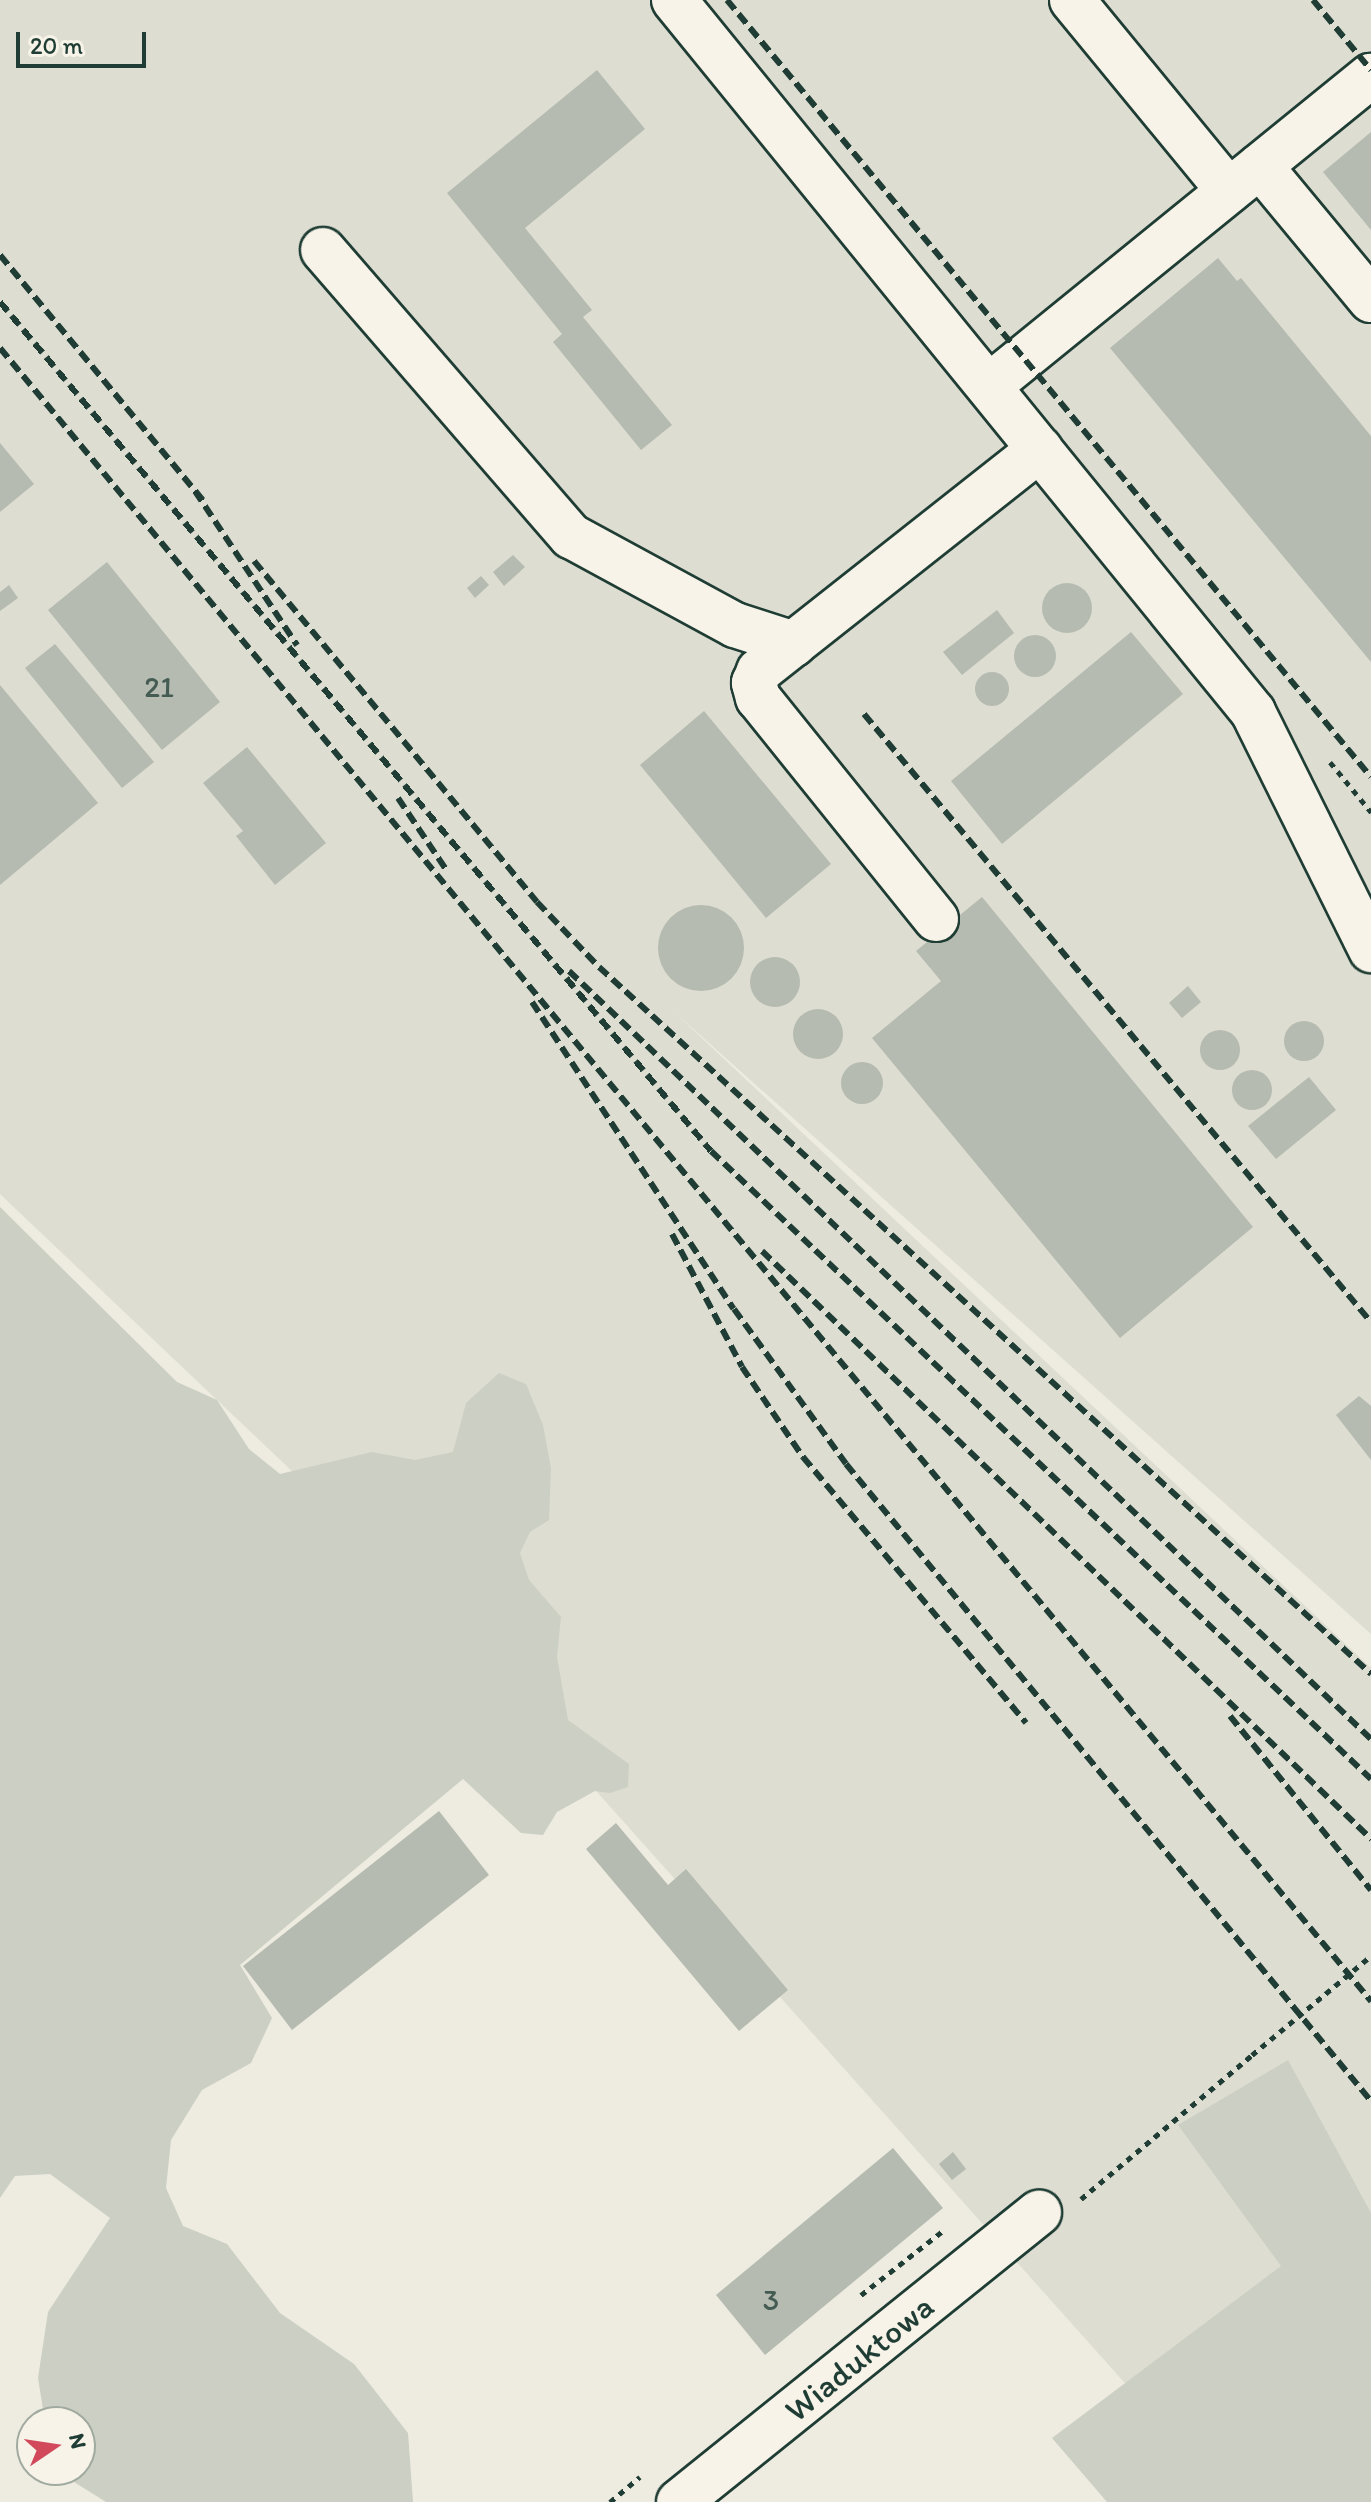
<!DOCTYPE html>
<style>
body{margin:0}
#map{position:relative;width:1371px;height:2502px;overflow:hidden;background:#eeece1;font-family:Itim,sans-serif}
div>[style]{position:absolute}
.built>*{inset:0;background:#ddddd2}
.green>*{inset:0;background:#cccfc4}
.building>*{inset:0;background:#b5bbb0}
.round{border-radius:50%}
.path>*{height:5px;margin-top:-2.5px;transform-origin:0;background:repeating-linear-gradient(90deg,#1f3d34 0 6px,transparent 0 12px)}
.roads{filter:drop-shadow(2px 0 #1f3d34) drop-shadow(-2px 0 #1f3d34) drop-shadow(0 2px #1f3d34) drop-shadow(0 -2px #1f3d34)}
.minor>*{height:44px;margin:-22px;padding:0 22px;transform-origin:22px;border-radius:22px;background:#f7f3e8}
.rail>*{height:6px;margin-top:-3px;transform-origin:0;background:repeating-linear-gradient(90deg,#1f3d34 0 12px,transparent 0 18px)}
.path-bridge>*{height:5px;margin-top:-2.5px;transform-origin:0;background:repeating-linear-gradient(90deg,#1f3d34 0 6px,transparent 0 12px)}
span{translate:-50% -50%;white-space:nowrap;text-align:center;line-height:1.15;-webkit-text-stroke:6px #f7f3e8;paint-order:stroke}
.number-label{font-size:30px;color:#445c53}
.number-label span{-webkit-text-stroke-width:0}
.street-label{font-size:34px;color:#1f3d34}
.north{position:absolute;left:16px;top:2406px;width:80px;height:80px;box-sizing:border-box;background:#f7f3e8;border:2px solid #a1aaa0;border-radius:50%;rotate:77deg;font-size:22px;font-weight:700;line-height:32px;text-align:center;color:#1f3d34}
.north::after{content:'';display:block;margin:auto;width:28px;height:36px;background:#d1495b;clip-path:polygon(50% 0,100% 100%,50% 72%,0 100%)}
.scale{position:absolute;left:16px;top:32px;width:130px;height:36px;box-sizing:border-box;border:4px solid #1f3d34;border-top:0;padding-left:10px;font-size:24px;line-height:28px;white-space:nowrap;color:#1f3d34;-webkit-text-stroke:6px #f7f3e8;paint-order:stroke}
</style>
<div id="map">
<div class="built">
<i style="clip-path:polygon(0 0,1371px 0,1371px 1634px,672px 1010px,1371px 1668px,1371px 2502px,1231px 2502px,414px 1587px,0 1194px)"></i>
</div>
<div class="green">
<i style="clip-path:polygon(0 1207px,177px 1382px,217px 1400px,249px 1449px,280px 1474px,372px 1452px,415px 1460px,453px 1452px,466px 1403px,499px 1373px,526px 1384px,543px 1425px,551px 1468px,549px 1520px,530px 1532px,520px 1553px,529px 1580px,561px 1617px,557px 1657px,568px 1720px,629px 1764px,628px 1787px,610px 1793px,595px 1791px,557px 1812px,543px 1835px,521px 1833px,463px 1779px,240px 1965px,272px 2018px,251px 2063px,202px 2090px,171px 2140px,166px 2188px,183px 2226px,227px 2244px,280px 2313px,354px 2364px,408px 2433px,413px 2502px,106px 2502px,74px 2482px,65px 2470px,80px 2470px,80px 2422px,45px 2422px,38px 2378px,48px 2312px,110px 2218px,50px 2174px,15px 2176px,0 2198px)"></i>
<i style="clip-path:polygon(1288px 2060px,1371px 2213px,1371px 2502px,1107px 2502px,1052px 2438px,1281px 2266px,1178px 2125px)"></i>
</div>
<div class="building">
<i style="clip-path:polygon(597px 70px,645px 129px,525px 228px,592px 310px,583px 317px,672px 425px,641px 450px,553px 342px,562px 334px,447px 193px)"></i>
<i style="clip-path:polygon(1371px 132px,1371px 230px,1323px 172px)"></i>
<i style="clip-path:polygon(1218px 258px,1237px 281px,1241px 278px,1371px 436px,1371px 662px,1110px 348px)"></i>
<i style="clip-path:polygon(0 443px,34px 484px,0 512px)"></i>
<i style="clip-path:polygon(513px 555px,525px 567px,504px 586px,493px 572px)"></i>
<i style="clip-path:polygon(107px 562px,220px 702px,162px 750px,48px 610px)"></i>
<i style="clip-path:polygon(481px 576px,489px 585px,475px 598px,467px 588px)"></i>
<i class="round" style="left:1042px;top:583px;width:50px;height:50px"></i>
<i style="clip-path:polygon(9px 585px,18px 598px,0 611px,0 592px)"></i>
<i style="clip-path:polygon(997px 610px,1014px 633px,962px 675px,943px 652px)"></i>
<i style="clip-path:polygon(1131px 632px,1183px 694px,1002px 844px,951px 781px)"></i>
<i class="round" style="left:1014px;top:635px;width:42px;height:42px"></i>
<i style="clip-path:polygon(55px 644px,154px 762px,122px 788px,25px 668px)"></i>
<i class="round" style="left:975px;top:672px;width:34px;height:34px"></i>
<i style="clip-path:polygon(0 685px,98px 803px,0 885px)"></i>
<i style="clip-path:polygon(704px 711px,831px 864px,766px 918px,640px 765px)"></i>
<i style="clip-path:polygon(247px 747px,326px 843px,275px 885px,236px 836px,243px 831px,203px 783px)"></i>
<i style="clip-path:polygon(982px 897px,1253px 1227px,1120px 1338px,872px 1038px,941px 981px,916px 951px)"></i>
<i class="round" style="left:658px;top:905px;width:86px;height:86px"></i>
<i class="round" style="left:750px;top:957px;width:50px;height:50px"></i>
<i style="clip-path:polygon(1188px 986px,1201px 1002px,1182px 1018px,1169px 1003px)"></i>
<i class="round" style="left:793px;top:1009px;width:50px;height:50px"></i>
<i class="round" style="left:1284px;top:1021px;width:40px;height:40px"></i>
<i class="round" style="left:1200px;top:1030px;width:40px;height:40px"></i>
<i class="round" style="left:841px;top:1062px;width:42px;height:42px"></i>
<i class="round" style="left:1232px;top:1070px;width:40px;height:40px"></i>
<i style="clip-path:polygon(1309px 1077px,1336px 1110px,1276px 1159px,1248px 1126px)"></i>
<i style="clip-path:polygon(1359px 1396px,1371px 1406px,1371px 1460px,1336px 1415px)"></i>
<i style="clip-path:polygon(439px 1811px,489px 1875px,292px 2030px,243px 1966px)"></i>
<i style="clip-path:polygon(616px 1823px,668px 1885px,686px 1869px,788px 1990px,739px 2031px,586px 1849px)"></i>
<i style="clip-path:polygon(893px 2148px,943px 2208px,765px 2355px,716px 2295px)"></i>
<i style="clip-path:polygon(953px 2152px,966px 2169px,952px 2180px,939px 2164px)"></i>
</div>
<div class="path">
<i style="left:1330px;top:762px;width:65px;rotate:50.6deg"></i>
<i style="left:1081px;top:2199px;width:224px;rotate:-40.1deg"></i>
<i style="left:861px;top:2295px;width:105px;rotate:-38.1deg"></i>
<i style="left:610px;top:2502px;width:39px;rotate:-40deg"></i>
</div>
<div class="roads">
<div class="minor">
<i style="left:674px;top:0;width:918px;rotate:50.88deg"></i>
<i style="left:1253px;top:712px;width:266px;rotate:63.6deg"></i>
<i style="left:1072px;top:0;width:247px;rotate:50.6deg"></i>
<i style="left:1260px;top:166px;width:174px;rotate:50.4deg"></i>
<i style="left:323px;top:250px;width:379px;rotate:49.1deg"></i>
<i style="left:571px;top:536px;width:187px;rotate:28.5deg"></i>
<i style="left:735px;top:625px;width:62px;rotate:17.9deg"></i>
<i style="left:989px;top:386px;width:492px;rotate:-39.1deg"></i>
<i style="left:936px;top:919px;width:284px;rotate:-128.8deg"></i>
<i style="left:758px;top:698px;width:16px;rotate:-105deg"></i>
<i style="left:754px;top:683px;width:13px;rotate:-67deg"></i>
<i style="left:759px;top:671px;width:358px;rotate:-38.3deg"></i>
<i style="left:679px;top:2502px;width:462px;rotate:-38.8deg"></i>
</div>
</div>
<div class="rail">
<i style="left:727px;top:0;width:1009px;rotate:50.35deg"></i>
<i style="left:1313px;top:0;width:91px;rotate:50.4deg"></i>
<i style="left:0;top:255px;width:318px;rotate:50.4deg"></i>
<i style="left:0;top:302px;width:1107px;rotate:50.06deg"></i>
<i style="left:711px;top:1151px;width:911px;rotate:43.58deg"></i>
<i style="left:0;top:348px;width:2148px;rotate:50.33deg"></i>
<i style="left:195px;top:491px;width:185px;rotate:56.5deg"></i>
<i style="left:254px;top:561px;width:443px;rotate:50.3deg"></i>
<i style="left:537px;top:902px;width:90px;rotate:46.4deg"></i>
<i style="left:599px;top:967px;width:1047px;rotate:42.48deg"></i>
<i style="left:864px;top:714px;width:792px;rotate:50.18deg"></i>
<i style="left:398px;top:798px;width:88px;rotate:56.1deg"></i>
<i style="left:569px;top:971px;width:1110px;rotate:43.76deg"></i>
<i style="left:532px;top:1002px;width:367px;rotate:56.7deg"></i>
<i style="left:734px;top:1309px;width:191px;rotate:54.1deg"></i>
<i style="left:846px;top:1464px;width:825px;rotate:50.51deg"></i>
<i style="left:672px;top:1234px;width:150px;rotate:62.2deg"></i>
<i style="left:742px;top:1367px;width:109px;rotate:55.9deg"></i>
<i style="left:803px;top:1457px;width:347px;rotate:50deg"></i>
<i style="left:762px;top:1251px;width:847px;rotate:43.99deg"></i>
<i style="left:1230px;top:1716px;width:224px;rotate:51deg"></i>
</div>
<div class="path-bridge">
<i style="left:1252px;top:2055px;width:155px;rotate:-39.8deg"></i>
</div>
<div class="number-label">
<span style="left:159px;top:687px">21</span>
<span style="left:771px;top:2300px">3</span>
</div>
<div class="street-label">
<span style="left:859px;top:2358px;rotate:-39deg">Wiaduktowa</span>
</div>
<div class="north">N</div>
<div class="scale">20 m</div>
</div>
